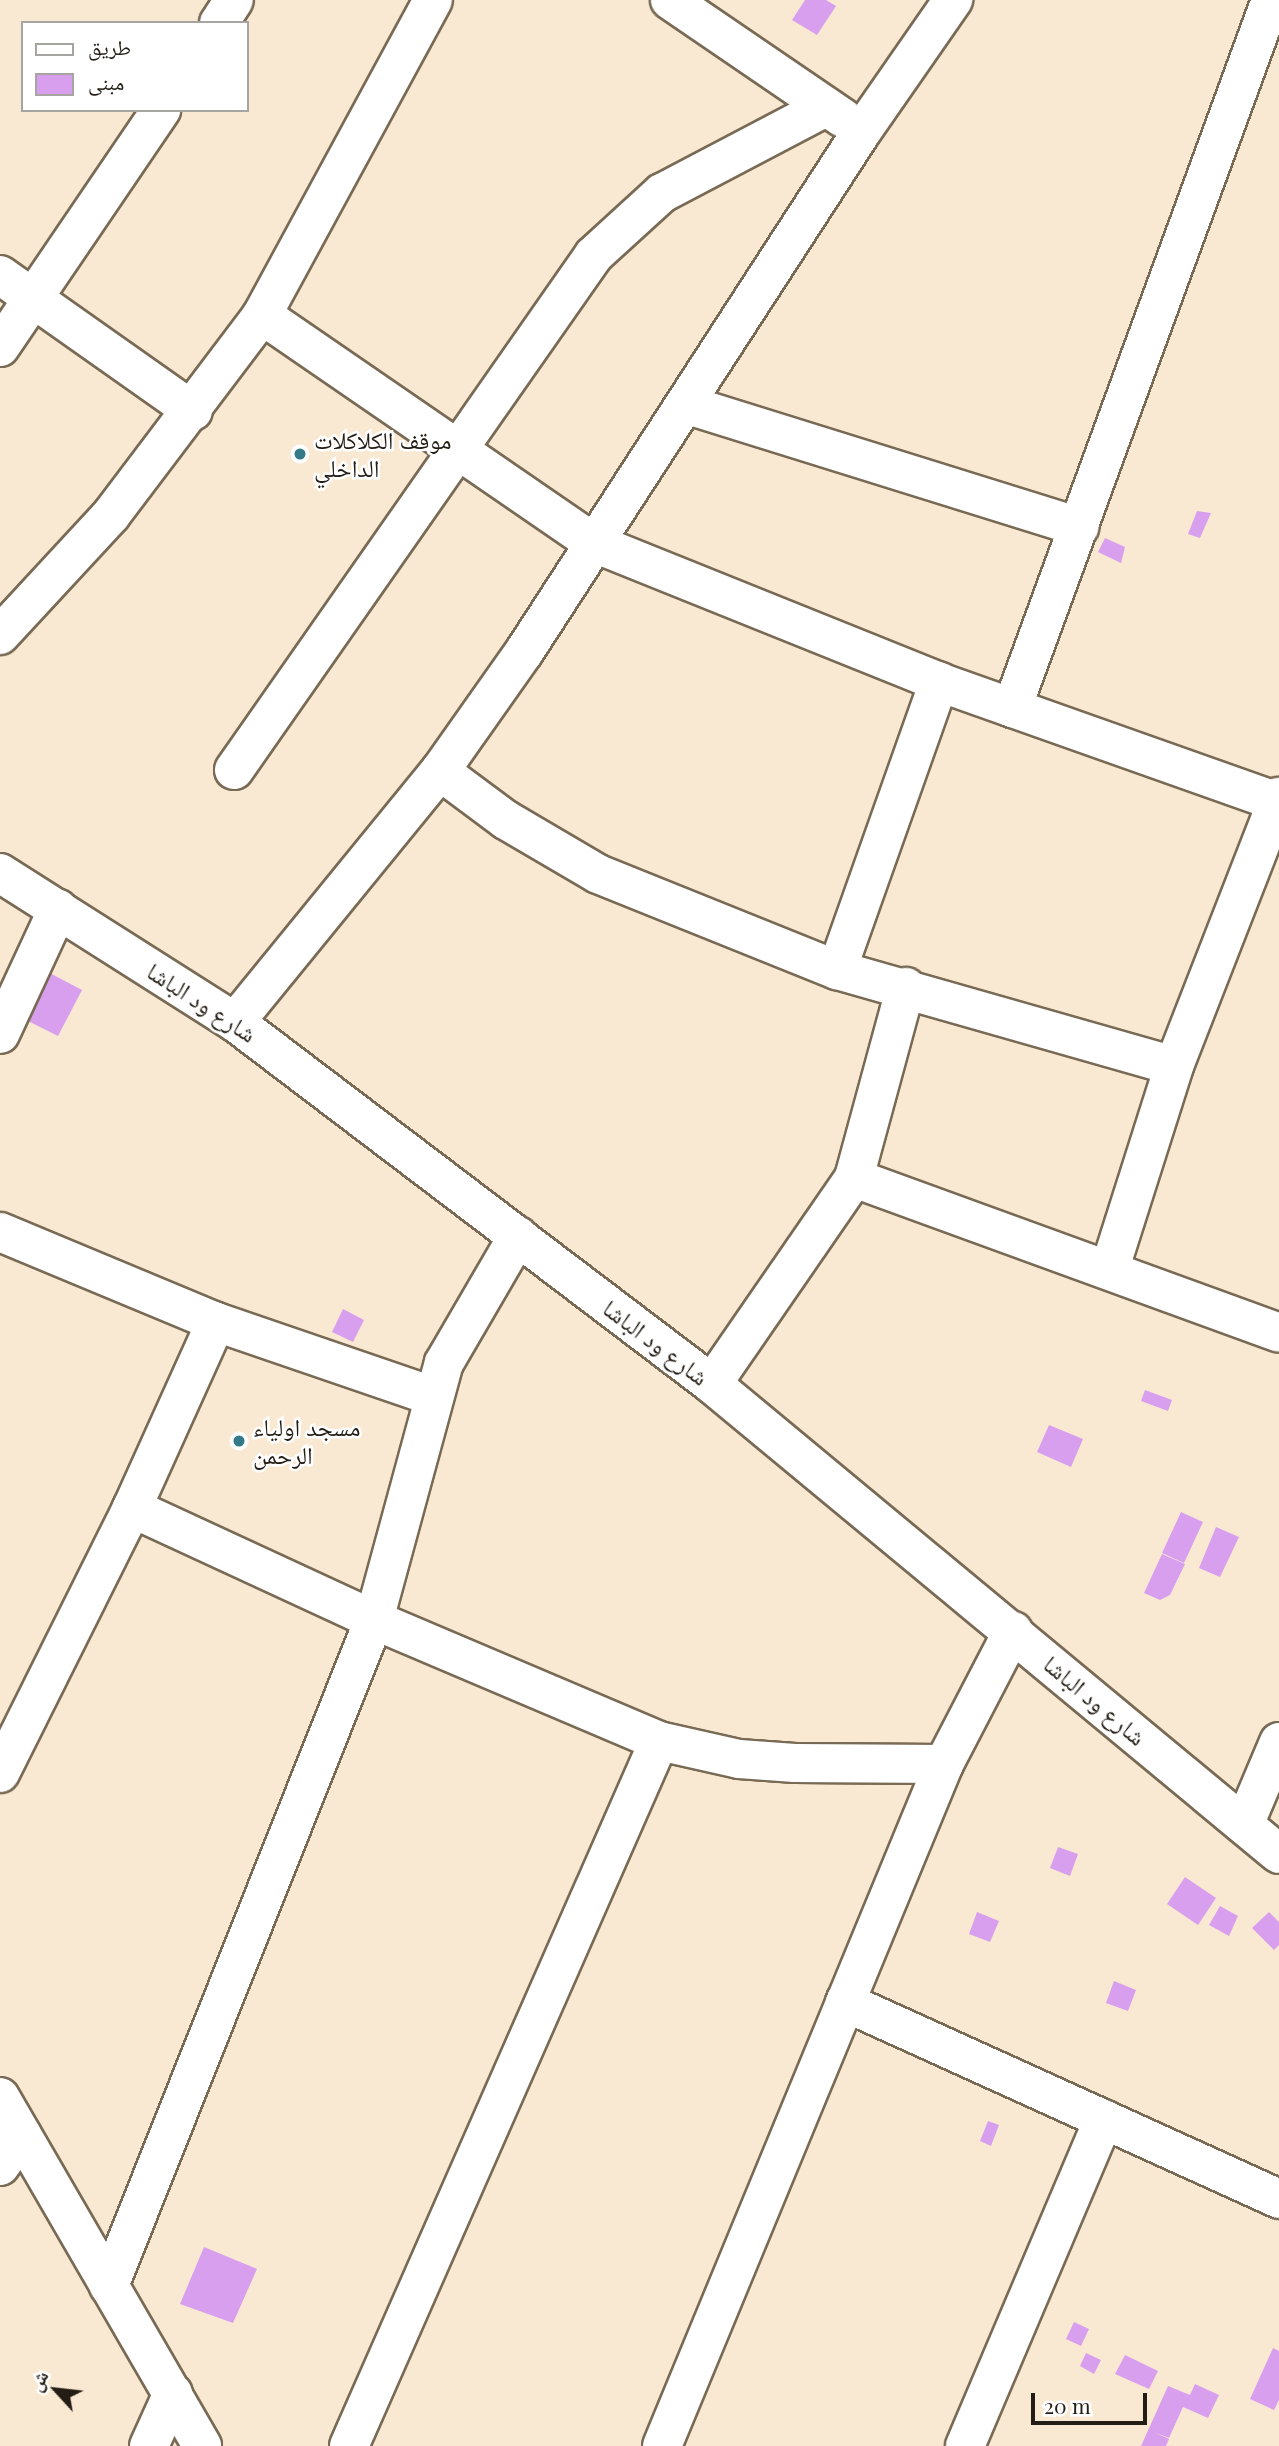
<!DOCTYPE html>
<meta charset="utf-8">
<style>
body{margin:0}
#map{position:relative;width:1279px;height:2446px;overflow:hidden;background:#fae9d2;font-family:"Playfair Display","Noto Naskh Arabic",serif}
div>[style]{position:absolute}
.building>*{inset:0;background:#d89fef}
.roads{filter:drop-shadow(2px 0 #786a55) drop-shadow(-2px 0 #786a55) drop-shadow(0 2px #786a55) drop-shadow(0 -2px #786a55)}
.minor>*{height:38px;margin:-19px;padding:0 19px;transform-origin:19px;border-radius:19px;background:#fff}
.dots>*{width:19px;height:19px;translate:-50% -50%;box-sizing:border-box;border:4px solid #fff;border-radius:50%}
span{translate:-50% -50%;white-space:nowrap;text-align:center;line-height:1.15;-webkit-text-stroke:5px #fff;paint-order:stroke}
.poi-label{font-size:24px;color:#231d15}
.left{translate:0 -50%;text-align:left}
.street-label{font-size:24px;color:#231d15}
.legend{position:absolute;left:21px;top:21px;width:228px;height:91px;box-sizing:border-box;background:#fff;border:2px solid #a7a5a1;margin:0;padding:9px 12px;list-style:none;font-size:21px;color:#231d15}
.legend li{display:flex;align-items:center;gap:14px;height:35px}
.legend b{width:35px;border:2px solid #a7a5a1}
.north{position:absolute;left:21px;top:2355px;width:70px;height:70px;-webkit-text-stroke:5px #fff;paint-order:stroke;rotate:297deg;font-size:19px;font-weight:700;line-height:28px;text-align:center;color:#231d15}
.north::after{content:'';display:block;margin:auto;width:24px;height:32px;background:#231d15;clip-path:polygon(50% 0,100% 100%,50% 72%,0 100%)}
.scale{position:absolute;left:1031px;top:2393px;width:116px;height:32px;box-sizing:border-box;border:4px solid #231d15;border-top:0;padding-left:9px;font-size:21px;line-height:24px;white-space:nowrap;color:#231d15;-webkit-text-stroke:5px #fff;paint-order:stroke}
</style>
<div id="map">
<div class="building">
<i style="clip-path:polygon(805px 0,826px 0,836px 6px,817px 35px,792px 20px)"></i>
<i style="clip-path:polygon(1197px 511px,1211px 513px,1200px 538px,1188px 534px)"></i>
<i style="clip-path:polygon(1105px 538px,1125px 547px,1121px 563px,1098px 552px)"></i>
<i style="clip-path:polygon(42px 969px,82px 990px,58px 1036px,18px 1016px)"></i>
<i style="clip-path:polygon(343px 1309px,364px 1320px,353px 1342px,332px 1332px)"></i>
<i style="clip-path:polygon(1145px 1390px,1172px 1400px,1168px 1411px,1141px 1401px)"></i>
<i style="clip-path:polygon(1049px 1425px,1083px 1439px,1071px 1467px,1037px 1452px)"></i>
<i style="clip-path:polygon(1181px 1512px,1203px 1522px,1184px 1563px,1162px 1553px)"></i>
<i style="clip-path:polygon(1216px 1527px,1239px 1537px,1220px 1577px,1199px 1568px)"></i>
<i style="clip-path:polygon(1162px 1554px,1185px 1564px,1170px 1595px,1160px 1600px,1144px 1593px)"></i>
<i style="clip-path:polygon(1058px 1847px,1078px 1854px,1070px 1876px,1050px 1868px)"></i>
<i style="clip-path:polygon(1185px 1877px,1216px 1898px,1198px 1925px,1167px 1904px)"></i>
<i style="clip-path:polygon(1220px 1906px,1238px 1916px,1229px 1936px,1209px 1925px)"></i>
<i style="clip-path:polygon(977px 1912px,999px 1921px,990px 1942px,969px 1934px)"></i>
<i style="clip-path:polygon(1269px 1912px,1279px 1922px,1279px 1945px,1274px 1950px,1252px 1928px)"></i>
<i style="clip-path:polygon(1114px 1981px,1136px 1990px,1128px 2011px,1106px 2003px)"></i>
<i style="clip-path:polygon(988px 2121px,999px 2125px,991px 2146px,980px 2141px)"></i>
<i style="clip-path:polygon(204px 2247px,257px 2269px,233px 2323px,180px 2304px)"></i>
<i style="clip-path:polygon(1074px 2322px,1089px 2329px,1081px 2346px,1066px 2339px)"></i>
<i style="clip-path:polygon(1273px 2348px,1279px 2351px,1279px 2400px,1274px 2410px,1250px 2399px)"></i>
<i style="clip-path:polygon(1086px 2353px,1101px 2360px,1094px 2374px,1080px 2366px)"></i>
<i style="clip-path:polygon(1125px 2355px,1158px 2371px,1149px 2389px,1115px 2374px)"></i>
<i style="clip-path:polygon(1195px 2384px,1219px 2395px,1208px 2418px,1183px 2407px,1169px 2438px,1154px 2432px,1169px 2439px,1166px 2446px,1141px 2446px,1168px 2386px,1190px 2395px)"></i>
</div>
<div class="roads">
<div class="minor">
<i style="left:670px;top:0;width:209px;rotate:34.3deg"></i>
<i style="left:219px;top:23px;width:27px;rotate:-57deg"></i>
<i style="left:0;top:275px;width:236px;rotate:35.2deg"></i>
<i style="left:262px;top:315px;width:403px;rotate:34.5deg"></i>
<i style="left:594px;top:543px;width:372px;rotate:21.9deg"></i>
<i style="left:939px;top:682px;width:359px;rotate:19.5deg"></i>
<i style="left:0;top:347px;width:287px;rotate:-55.8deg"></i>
<i style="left:688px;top:405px;width:410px;rotate:17.3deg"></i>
<i style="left:0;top:635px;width:163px;rotate:-47.2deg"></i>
<i style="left:111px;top:515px;width:251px;rotate:-52.9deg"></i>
<i style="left:262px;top:315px;width:358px;rotate:-61.5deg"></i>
<i style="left:1012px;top:708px;width:754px;rotate:-69.91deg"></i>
<i style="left:234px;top:770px;width:628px;rotate:-55.05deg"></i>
<i style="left:594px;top:255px;width:92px;rotate:-42.4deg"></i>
<i style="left:662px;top:193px;width:185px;rotate:-27.7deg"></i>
<i style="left:440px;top:771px;width:82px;rotate:36.6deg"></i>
<i style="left:506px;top:820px;width:107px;rotate:30.4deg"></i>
<i style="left:598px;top:874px;width:258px;rotate:21.9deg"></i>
<i style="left:837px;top:970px;width:350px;rotate:15.9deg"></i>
<i style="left:0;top:873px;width:278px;rotate:32.4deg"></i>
<i style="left:235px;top:1022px;width:599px;rotate:37.2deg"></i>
<i style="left:712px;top:1384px;width:736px;rotate:39.66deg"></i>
<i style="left:837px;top:970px;width:306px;rotate:-70.5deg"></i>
<i style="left:235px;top:1022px;width:324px;rotate:-50.8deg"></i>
<i style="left:440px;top:771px;width:146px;rotate:-54.8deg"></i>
<i style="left:524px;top:652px;width:621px;rotate:-57.03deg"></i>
<i style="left:862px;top:131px;width:160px;rotate:-55.2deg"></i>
<i style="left:0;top:1034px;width:138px;rotate:-65.1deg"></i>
<i style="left:854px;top:1178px;width:452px;rotate:20deg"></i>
<i style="left:0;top:1232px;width:234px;rotate:22.6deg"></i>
<i style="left:216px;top:1322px;width:228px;rotate:18.9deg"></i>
<i style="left:1110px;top:1268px;width:212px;rotate:-72.4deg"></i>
<i style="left:1174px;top:1066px;width:289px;rotate:-68.7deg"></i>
<i style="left:712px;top:1384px;width:250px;rotate:-55.4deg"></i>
<i style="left:854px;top:1178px;width:198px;rotate:-74.8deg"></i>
<i style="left:132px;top:1508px;width:267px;rotate:24.8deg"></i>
<i style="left:374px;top:1620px;width:310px;rotate:23deg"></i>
<i style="left:659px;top:1741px;width:82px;rotate:12.7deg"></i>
<i style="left:739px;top:1759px;width:56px;rotate:4.1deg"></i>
<i style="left:795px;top:1763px;width:149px;rotate:0.4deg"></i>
<i style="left:0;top:1773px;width:296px;rotate:-63.5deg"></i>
<i style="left:132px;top:1508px;width:204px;rotate:-65.7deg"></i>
<i style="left:1244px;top:1825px;width:90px;rotate:-67.1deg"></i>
<i style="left:845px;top:2002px;width:477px;rotate:24.4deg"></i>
<i style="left:0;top:2097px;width:403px;rotate:59.9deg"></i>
<i style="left:0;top:2166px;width:38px;rotate:-55deg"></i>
<i style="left:109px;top:2286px;width:717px;rotate:-68.3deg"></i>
<i style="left:374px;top:1620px;width:266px;rotate:-74.8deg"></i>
<i style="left:444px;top:1363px;width:147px;rotate:-59.8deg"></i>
<i style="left:149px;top:2446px;width:58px;rotate:-65.6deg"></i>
<i style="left:349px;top:2446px;width:770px;rotate:-66.26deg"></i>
<i style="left:662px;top:2446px;width:738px;rotate:-67.54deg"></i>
<i style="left:944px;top:1764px;width:150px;rotate:-62.6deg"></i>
<i style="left:965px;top:2446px;width:355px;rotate:-67deg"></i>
</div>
</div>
<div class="dots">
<i style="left:300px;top:454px;background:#347988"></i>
<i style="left:239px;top:1441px;background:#347988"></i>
</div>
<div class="poi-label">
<span class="left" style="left:314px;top:454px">موقف الكلاكلات<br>الداخلي</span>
<span class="left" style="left:253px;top:1441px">مسجد اولياء<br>الرحمن</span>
</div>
<div class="street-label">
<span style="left:202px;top:1002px;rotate:33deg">شارع ود الباشا</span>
<span style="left:656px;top:1342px;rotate:37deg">شارع ود الباشا</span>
<span style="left:1095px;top:1700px;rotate:40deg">شارع ود الباشا</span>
</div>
<ul class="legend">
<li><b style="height:9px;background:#fff"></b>طريق</li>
<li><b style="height:19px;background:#d89fef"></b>مبنى</li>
</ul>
<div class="north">ش</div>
<div class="scale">20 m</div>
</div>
